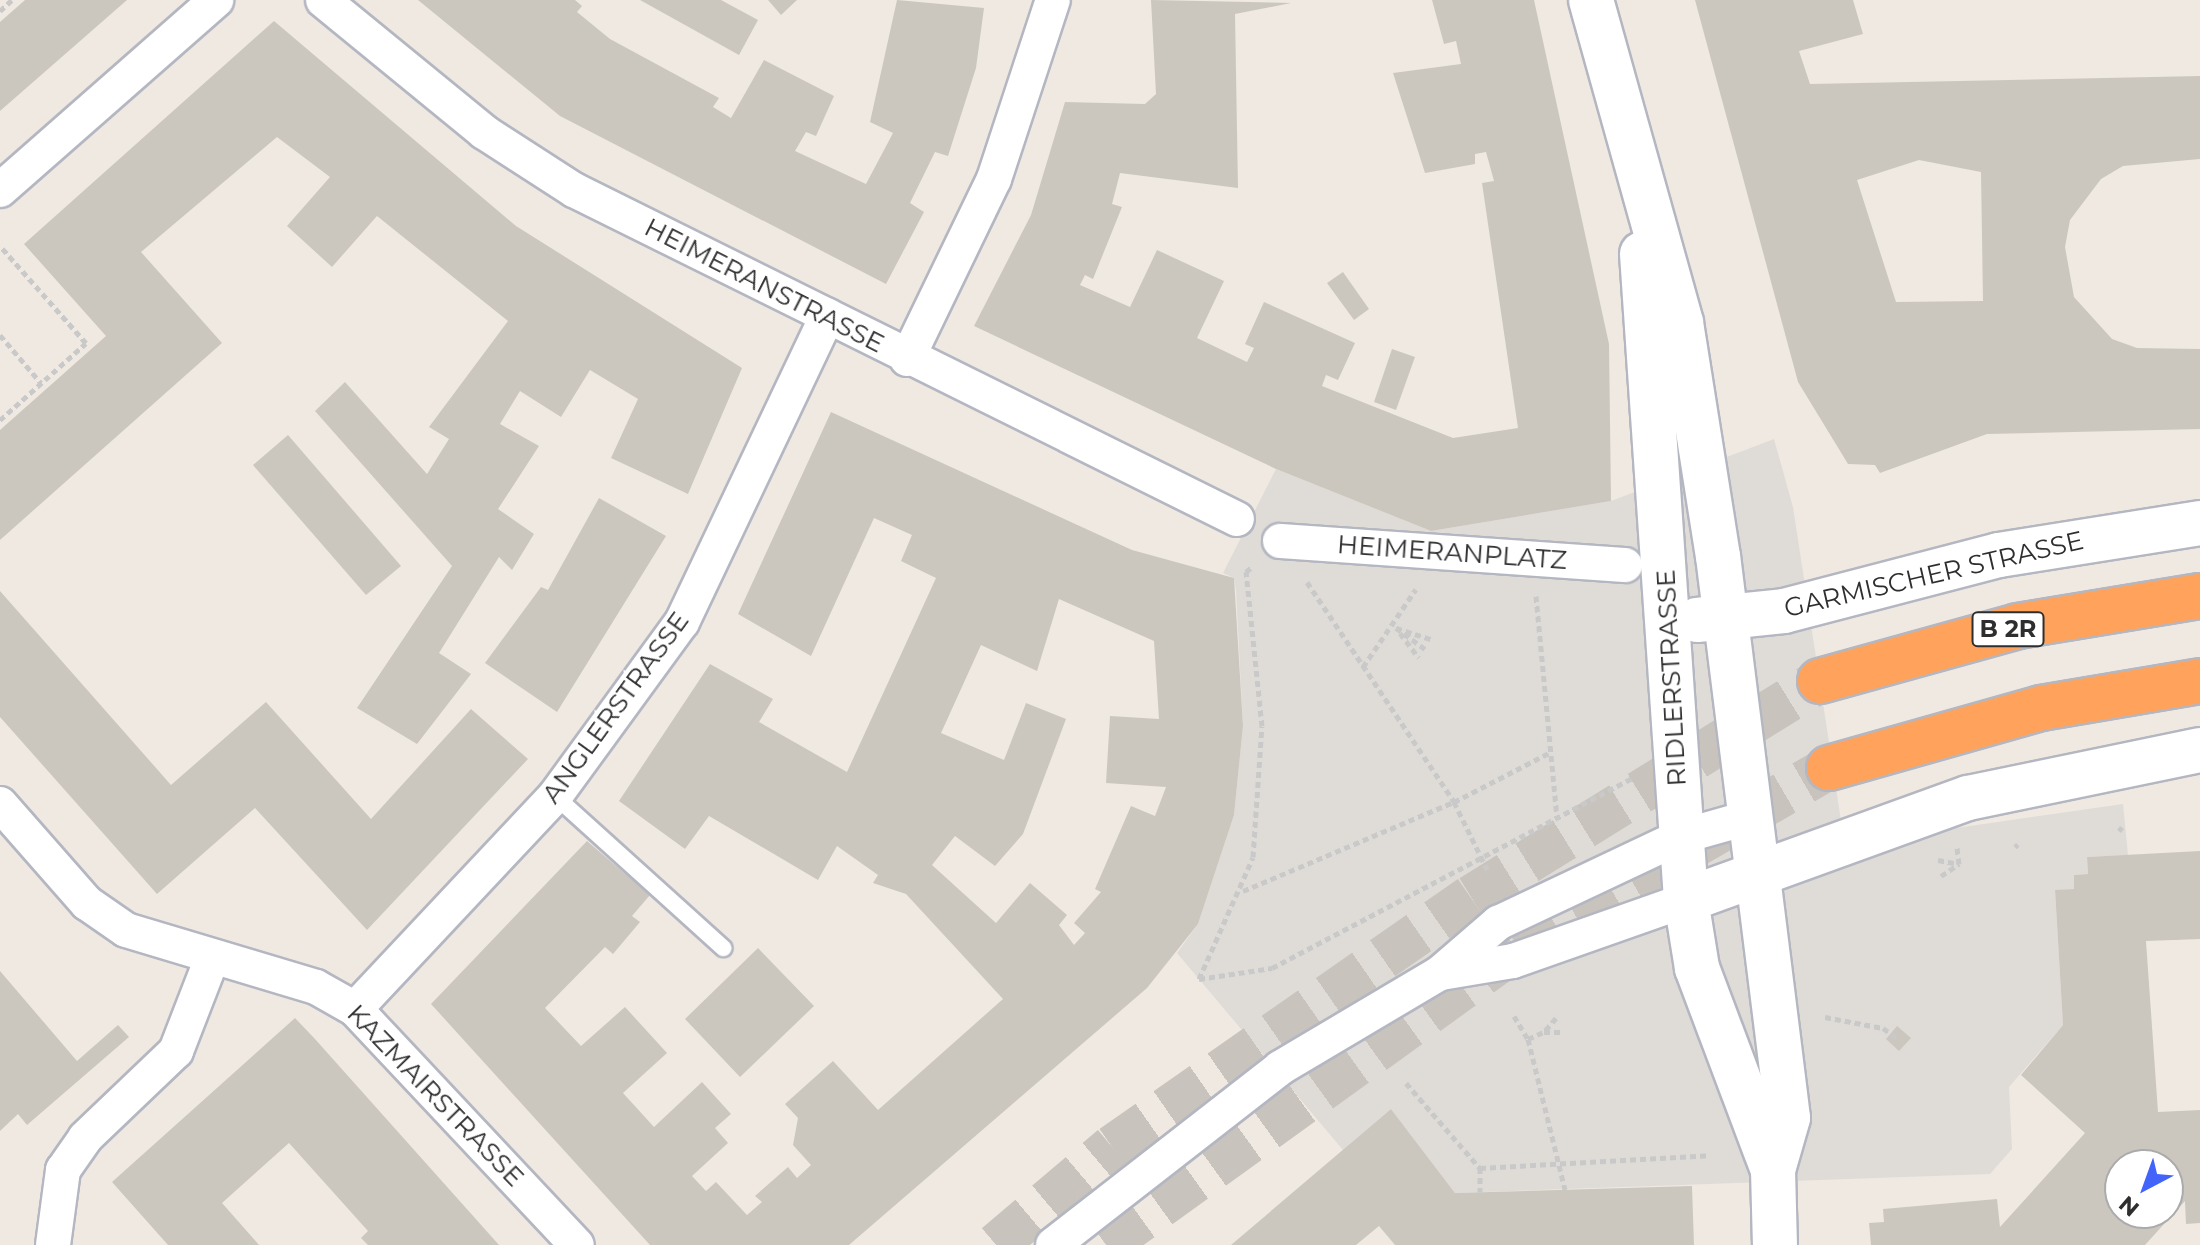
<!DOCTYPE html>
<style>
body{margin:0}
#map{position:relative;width:2200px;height:1245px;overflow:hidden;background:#efe9e1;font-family:Montserrat,sans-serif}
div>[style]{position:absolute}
.plaza>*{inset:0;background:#dfdcd8}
.building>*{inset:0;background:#cbc7bf}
.highway-tunnel>*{height:44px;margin-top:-22px;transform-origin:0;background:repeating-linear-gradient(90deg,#c8c4bd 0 44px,transparent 0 66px)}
.path>*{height:5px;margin-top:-2.5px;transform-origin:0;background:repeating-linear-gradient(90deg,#c9c9c9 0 6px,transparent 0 10px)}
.roads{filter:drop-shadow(2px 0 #b4b7c1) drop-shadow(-2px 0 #b4b7c1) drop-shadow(0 2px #b4b7c1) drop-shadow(0 -2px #b4b7c1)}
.lane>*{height:16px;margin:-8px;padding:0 8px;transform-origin:8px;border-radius:8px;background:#fff}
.street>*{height:34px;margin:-17px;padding:0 17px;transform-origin:17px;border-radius:17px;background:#fff}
.secondary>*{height:44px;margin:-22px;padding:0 22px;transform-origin:22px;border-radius:22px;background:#fff}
.highway>*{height:44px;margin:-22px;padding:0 22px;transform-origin:22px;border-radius:22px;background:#ffa35c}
span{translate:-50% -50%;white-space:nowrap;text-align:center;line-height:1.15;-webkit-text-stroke:6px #fff;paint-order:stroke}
.shield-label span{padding:2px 6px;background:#fff;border:2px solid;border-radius:6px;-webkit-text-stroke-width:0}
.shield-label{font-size:24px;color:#2e2e2e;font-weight:700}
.street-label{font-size:26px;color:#2e2e2e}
.north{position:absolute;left:2104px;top:1149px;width:80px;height:80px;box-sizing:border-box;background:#fff;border:2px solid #ababab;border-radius:50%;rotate:221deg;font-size:22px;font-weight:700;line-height:32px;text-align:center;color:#2e2e2e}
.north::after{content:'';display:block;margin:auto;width:28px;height:36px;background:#4264fb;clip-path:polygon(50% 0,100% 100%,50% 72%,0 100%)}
</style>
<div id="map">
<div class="plaza">
<i style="clip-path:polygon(1774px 439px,1793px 507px,1847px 860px,1935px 831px,2123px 804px,2128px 855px,2087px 857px,2088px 874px,2074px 875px,2074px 889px,2055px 891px,2063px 1025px,2009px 1087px,2012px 1149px,1990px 1174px,1455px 1193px,1391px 1109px,1343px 1150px,1177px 953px,1198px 924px,1234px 815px,1243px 726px,1236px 591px,1234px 578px,1223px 573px,1276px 469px,1431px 531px,1611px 501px)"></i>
</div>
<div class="building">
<i style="clip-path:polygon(25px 0,127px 0,0 111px,0 22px)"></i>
<i style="clip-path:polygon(418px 0,575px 0,582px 6px,577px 12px,610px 39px,719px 98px,713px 107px,731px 118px,764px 60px,834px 96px,816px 136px,806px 132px,795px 151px,866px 184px,893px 133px,870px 122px,897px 0,984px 8px,976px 68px,948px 156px,935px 152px,910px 203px,924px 212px,886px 284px,560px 116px)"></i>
<i style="clip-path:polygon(640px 0,721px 0,758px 20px,739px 55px)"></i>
<i style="clip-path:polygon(768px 0,797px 0,781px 15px)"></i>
<i style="clip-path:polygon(1151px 0,1291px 3px,1235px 14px,1238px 188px,1120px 173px,1112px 204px,1122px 207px,1093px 279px,1085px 275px,1080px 285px,1130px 307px,1157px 250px,1224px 281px,1197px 338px,1247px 362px,1254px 348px,1245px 344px,1264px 302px,1355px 343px,1338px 380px,1326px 375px,1322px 386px,1453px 438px,1518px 428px,1482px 183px,1494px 181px,1486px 152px,1475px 154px,1475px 164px,1425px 173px,1393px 73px,1461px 64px,1456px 41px,1444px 44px,1432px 0,1534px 0,1609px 344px,1611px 501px,1431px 531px,1276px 469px,974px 326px,1031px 215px,1065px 102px,1145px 104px,1156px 94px)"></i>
<i style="clip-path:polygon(evenodd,1695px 0,1853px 0,1863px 34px,1799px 51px,1810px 84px,2200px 76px,2200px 159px,2123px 166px,2101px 179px,2070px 220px,2065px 247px,2074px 297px,2112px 339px,2137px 348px,2200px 349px,2200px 429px,1987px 434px,1880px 473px,1875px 465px,1848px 464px,1798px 382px,1695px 0,1919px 160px,1981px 172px,1983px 301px,1896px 302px,1857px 180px,1919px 160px)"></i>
<i style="clip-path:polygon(274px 21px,516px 226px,742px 368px,688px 494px,611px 458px,638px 399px,590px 370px,561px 417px,520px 391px,500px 424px,539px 446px,498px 509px,534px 534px,512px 570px,499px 557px,439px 653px,471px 674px,417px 744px,357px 708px,452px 566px,315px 411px,345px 382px,427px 474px,449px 439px,429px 427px,508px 321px,377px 216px,332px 267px,287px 226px,330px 177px,277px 137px,141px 252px,222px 343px,0 540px,0 430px,106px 336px,24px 244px)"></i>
<i style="clip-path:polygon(1343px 272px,1369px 309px,1354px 320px,1327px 283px)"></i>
<i style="clip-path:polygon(1392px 349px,1415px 357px,1396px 410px,1374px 402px)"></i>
<i style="clip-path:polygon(evenodd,831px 412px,1132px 550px,1234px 578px,1243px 726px,1234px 815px,1198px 924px,1147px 988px,849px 1245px,650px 1245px,431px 1004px,587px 841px,650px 895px,632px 916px,640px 922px,613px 954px,605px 947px,545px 1008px,581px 1046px,625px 1007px,667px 1053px,623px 1093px,654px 1127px,702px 1082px,731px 1114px,715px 1128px,728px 1143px,692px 1176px,706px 1191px,716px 1182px,747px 1215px,762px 1202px,755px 1196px,788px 1167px,797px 1178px,811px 1165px,793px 1145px,798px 1118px,785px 1104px,833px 1061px,878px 1110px,1003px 999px,906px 894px,873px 883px,878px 875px,837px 846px,818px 880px,709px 816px,685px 849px,619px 801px,710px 664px,773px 699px,759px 722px,847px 772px,936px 578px,901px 561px,912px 535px,874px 518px,811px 656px,738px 614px,831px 412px,1059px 599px,1154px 641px,1159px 719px,1110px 716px,1106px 783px,1166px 787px,1155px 816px,1131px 806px,1095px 889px,1101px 892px,1074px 923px,1085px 933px,1074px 945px,1059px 925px,1067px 915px,1030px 883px,996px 923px,932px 865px,955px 836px,995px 866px,1023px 834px,1066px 719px,1026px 703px,1004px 760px,941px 733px,981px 645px,1037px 671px,1059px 599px)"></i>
<i style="clip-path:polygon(288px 435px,401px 566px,366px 595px,253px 465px)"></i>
<i style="clip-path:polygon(599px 498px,666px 536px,557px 712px,485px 663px,541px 587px,548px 590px)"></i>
<i style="clip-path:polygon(0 591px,171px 785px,266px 702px,371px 819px,471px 709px,528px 759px,367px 930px,255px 808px,157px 894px,0 717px)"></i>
<i style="clip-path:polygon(evenodd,2200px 851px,2200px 939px,2146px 941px,2158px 1112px,2200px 1110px,2200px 1223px,2186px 1224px,2185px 1201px,2145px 1245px,1871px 1245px,1869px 1223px,1884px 1222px,1883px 1209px,1997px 1199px,2000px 1227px,2085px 1133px,2021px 1075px,2063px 1025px,2055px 890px,2074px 889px,2074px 875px,2088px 874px,2087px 857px,2200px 851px,2120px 1165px,2168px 1165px,2168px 1213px,2120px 1213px,2120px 1165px)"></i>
<i style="clip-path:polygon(758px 948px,814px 1006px,740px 1077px,685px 1019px)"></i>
<i style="clip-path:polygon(0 971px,77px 1061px,118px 1025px,129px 1037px,27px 1125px,18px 1114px,0 1131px)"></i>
<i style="clip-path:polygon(295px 1018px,315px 1039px,499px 1245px,368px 1245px,361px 1238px,368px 1231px,289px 1143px,222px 1203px,259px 1245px,168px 1245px,112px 1182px)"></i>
<i style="clip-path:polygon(1897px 1026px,1911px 1038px,1899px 1051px,1886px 1039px)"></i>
<i style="clip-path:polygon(1391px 1109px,1455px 1193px,1692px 1186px,1694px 1245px,1395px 1245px,1379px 1226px,1356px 1245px,1231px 1245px)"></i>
</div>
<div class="highway-tunnel">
<i style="left:996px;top:1245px;width:152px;rotate:-40.2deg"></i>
<i style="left:1112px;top:1147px;width:437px;rotate:-34.9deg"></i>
<i style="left:1471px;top:897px;width:410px;rotate:-31.8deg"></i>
<i style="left:1106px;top:1245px;width:508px;rotate:-35.79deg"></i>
<i style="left:1518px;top:948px;width:359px;rotate:-30.1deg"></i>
</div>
<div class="path">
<i style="left:0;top:11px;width:16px;rotate:-43deg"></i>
<i style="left:0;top:335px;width:63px;rotate:49.5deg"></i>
<i style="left:0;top:420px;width:115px;rotate:-41.8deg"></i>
<i style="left:86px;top:343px;width:127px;rotate:-131.5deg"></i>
<i style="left:1307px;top:582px;width:265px;rotate:56.2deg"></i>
<i style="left:1454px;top:802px;width:75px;rotate:63.8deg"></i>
<i style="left:1536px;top:596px;width:222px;rotate:84.6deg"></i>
<i style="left:1400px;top:633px;width:31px;rotate:53deg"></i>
<i style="left:1425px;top:649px;width:36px;rotate:-144deg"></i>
<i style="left:1396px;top:628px;width:38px;rotate:18deg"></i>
<i style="left:1363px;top:667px;width:94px;rotate:-55.8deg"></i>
<i style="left:2119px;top:831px;width:5px;rotate:-53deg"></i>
<i style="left:2015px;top:847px;width:4px;rotate:-45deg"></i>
<i style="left:1938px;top:860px;width:20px;rotate:11deg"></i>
<i style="left:1941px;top:876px;width:22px;rotate:-34deg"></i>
<i style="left:1959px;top:864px;width:17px;rotate:-97deg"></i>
<i style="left:1243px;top:891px;width:229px;rotate:-22.9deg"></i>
<i style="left:1454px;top:802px;width:109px;rotate:-27.3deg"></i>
<i style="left:1199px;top:979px;width:74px;rotate:-8.6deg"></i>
<i style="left:1272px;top:968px;width:409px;rotate:-27.8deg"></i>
<i style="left:1199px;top:979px;width:133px;rotate:-66.1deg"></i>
<i style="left:1253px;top:857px;width:131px;rotate:-86.1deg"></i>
<i style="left:1262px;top:726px;width:155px;rotate:-95.9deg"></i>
<i style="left:1246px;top:572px;width:9px;rotate:-41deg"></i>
<i style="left:1514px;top:1016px;width:27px;rotate:59deg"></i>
<i style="left:1528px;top:1039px;width:155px;rotate:76.2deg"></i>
<i style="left:1825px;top:1017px;width:59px;rotate:10.7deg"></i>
<i style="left:1883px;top:1028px;width:19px;rotate:36deg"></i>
<i style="left:1556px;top:1018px;width:18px;rotate:131deg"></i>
<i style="left:1544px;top:1032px;width:19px"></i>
<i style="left:1528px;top:1039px;width:17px;rotate:-24deg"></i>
<i style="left:1406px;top:1083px;width:113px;rotate:49deg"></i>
<i style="left:1480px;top:1168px;width:230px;rotate:-3.2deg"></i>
<i style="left:1480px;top:1168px;width:24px;rotate:90deg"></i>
</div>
<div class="roads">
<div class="lane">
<i style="left:555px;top:796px;width:227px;rotate:42.1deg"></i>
</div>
<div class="street">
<i style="left:323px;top:0;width:208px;rotate:39.3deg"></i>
<i style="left:484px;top:132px;width:107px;rotate:32.8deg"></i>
<i style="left:574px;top:190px;width:740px;rotate:26.39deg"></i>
<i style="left:0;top:190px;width:288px;rotate:-41.3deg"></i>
<i style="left:907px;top:359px;width:200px;rotate:-64.2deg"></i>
<i style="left:994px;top:179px;width:188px;rotate:-71.8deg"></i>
<i style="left:1280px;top:541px;width:346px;rotate:4deg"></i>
<i style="left:0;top:804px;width:132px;rotate:48.7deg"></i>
<i style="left:87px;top:903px;width:47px;rotate:34.7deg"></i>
<i style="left:126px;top:930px;width:198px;rotate:16.7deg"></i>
<i style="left:316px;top:987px;width:45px;rotate:29.4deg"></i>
<i style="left:355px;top:1009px;width:324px;rotate:46.8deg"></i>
<i style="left:1441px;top:973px;width:73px;rotate:-9.5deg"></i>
<i style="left:1513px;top:961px;width:183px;rotate:-19.4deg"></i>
<i style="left:355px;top:1009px;width:292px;rotate:-46.8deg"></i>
<i style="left:555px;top:796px;width:215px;rotate:-53.9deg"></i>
<i style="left:682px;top:622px;width:339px;rotate:-64.6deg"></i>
<i style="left:53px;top:1245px;width:76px;rotate:-82.4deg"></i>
<i style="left:63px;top:1170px;width:39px;rotate:-55deg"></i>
<i style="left:85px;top:1138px;width:126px;rotate:-43.7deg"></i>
<i style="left:176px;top:1051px;width:100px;rotate:-68.8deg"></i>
<i style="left:1053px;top:1245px;width:288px;rotate:-37.9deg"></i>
<i style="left:1280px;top:1068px;width:186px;rotate:-30.7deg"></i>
<i style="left:1440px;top:973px;width:77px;rotate:-40.8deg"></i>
<i style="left:1498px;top:923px;width:201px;rotate:-25.3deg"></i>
<i style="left:1680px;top:837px;width:74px;rotate:-15.7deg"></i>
</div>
<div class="secondary">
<i style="left:1591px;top:0;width:335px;rotate:74.4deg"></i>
<i style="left:1681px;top:323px;width:236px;rotate:81deg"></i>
<i style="left:1718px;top:556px;width:566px;rotate:82.9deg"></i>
<i style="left:1788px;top:1118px;width:54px;rotate:106.1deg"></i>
<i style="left:1773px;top:1170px;width:75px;rotate:88.5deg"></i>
<i style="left:1642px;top:254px;width:647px;rotate:86.1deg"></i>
<i style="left:1686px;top:900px;width:69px;rotate:80.8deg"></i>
<i style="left:1697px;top:968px;width:216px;rotate:69.4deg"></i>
<i style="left:1697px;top:620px;width:87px;rotate:-5.9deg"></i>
<i style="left:1784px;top:611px;width:222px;rotate:-14.6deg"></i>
<i style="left:1999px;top:555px;width:204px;rotate:-9deg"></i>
<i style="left:1686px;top:900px;width:300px;rotate:-19.9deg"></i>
<i style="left:1968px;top:798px;width:237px;rotate:-11.7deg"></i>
</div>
<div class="highway">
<i style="left:1820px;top:681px;width:205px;rotate:-15.5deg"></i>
<i style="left:2018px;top:626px;width:184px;rotate:-9.4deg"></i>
<i style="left:1829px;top:768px;width:220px;rotate:-15.8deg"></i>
<i style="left:2041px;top:708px;width:161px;rotate:-9.6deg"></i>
</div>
</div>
<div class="shield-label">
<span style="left:2008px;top:629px">B 2R</span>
</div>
<div class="street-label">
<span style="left:764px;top:286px;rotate:27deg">HEIMERANSTRASSE</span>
<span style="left:1452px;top:553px;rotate:4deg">HEIMERANPLATZ</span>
<span style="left:1934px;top:575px;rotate:-13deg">GARMISCHER STRASSE</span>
<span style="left:1672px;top:678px;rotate:-93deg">RIDLERSTRASSE</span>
<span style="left:616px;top:708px;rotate:-54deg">ANGLERSTRASSE</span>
<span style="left:435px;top:1096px;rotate:46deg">KAZMAIRSTRASSE</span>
</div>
<div class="north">N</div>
</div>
